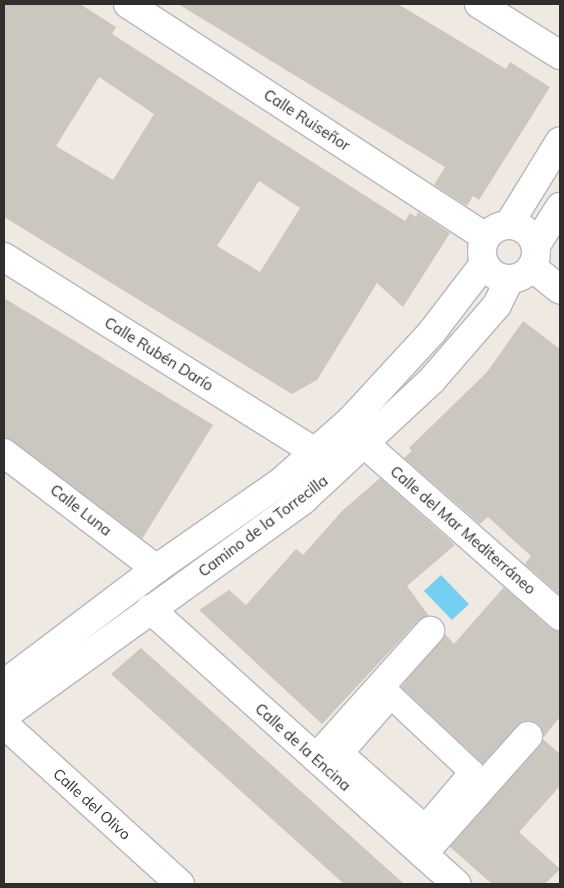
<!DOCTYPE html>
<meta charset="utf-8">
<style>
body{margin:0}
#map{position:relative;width:564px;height:888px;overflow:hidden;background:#efe9e1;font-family:Mulish,sans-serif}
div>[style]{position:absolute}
.water>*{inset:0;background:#75cff0}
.building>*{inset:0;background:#cbc7bf}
.roads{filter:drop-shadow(1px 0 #b4b7c1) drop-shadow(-1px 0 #b4b7c1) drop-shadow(0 1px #b4b7c1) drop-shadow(0 -1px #b4b7c1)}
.pedestrian>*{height:24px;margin:-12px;padding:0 12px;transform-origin:12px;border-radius:12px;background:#fff}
.minor>*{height:28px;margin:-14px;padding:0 14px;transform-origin:14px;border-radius:14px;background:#fff}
.tertiary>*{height:28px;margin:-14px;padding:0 14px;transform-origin:14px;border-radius:14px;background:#fff}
.tertiary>.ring{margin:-14px;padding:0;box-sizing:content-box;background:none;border:28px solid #fff;border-radius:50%}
span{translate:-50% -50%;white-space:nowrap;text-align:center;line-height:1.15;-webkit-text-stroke:4px #fff;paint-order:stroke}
.street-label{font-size:15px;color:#2e2e2e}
.frame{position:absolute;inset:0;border:5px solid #2e2e2e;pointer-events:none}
</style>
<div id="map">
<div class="water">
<i style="clip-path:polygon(441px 575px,469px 604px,452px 620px,424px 591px)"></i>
</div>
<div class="building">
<i style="clip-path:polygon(evenodd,4px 4px,80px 4px,116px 27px,112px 34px,405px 221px,410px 213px,416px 217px,418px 212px,450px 233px,403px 307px,377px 283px,317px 380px,292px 394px,4px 217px,4px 4px,99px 77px,154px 114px,113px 180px,56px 146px,99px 77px,4px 4px,259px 181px,300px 208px,260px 272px,217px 246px,259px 181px)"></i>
<i style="clip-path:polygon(178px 4px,398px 4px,506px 69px,510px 62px,550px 87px,479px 200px,473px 196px,467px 206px,434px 185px,445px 167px)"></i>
<i style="clip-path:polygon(4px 298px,213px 425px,142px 539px,4px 436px)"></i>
<i style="clip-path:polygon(523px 321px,560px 349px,560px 595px,525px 564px,531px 556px,488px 517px,480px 524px,404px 458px,412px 451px,409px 448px,487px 372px)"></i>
<i style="clip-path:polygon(380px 478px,455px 545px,407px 586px,429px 616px,418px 621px,322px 724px,199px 610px,229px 590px,246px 605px,296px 549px,303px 555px,342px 511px)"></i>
<i style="clip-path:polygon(504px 587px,550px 628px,560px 631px,560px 717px,543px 738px,538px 724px,523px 721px,483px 764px,401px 687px,445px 634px,454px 644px)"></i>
<i style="clip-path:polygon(141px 648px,303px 793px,404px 884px,344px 884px,111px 674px)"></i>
<i style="clip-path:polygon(543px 739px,560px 754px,560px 786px,519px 832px,560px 869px,545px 884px,492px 884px,450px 847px)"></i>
</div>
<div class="roads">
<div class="pedestrian">
<i style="left:391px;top:696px;width:111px;rotate:43.2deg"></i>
<i style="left:472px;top:772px;width:72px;rotate:130.5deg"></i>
<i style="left:425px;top:827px;width:112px;rotate:-138.6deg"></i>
<i style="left:341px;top:753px;width:76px;rotate:-48.7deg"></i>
</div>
<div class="minor">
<i style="left:128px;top:4px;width:426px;rotate:33.1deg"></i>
<i style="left:479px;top:4px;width:96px;rotate:32.2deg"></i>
<i style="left:4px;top:257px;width:367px;rotate:32.1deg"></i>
<i style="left:366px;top:445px;width:259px;rotate:41.4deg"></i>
<i style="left:4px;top:453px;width:191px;rotate:37.3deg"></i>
<i style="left:150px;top:609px;width:412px;rotate:41.9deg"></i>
<i style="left:4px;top:724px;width:238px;rotate:42.3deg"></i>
<i style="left:316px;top:758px;width:171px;rotate:-48.1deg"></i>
<i style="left:423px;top:854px;width:158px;rotate:-48.3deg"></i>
</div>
<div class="tertiary">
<i style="left:509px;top:224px;width:97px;rotate:-58.4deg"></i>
<i class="ring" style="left:482px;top:225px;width:26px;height:26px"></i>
<i style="left:536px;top:245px;width:45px;rotate:-57.7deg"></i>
<i style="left:532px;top:267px;width:36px;rotate:39deg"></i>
<i style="left:4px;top:684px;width:191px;rotate:-37.1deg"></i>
<i style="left:156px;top:569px;width:154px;rotate:-34.9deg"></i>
<i style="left:282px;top:481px;width:92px;rotate:-41.5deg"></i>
<i style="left:351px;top:420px;width:120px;rotate:-47.4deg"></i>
<i style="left:432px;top:332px;width:86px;rotate:-52.6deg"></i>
<i style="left:4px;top:716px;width:369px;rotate:-35.8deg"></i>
<i style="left:303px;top:500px;width:175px;rotate:-42.9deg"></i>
<i style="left:431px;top:381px;width:101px;rotate:-49deg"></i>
<i style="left:497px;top:305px;width:28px;rotate:-64deg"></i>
</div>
</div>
<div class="street-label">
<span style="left:307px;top:120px;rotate:33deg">Calle Ruiseñor</span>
<span style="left:159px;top:354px;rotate:32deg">Calle Rubén Darío</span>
<span style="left:81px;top:510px;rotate:38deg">Calle Luna</span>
<span style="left:263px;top:526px;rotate:-37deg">Camino de la Torrecilla</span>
<span style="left:463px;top:530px;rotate:41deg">Calle del Mar Mediterráneo</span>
<span style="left:303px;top:747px;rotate:42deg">Calle de la Encina</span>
<span style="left:92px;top:804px;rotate:42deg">Calle del Olivo</span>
</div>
<div class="frame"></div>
</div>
